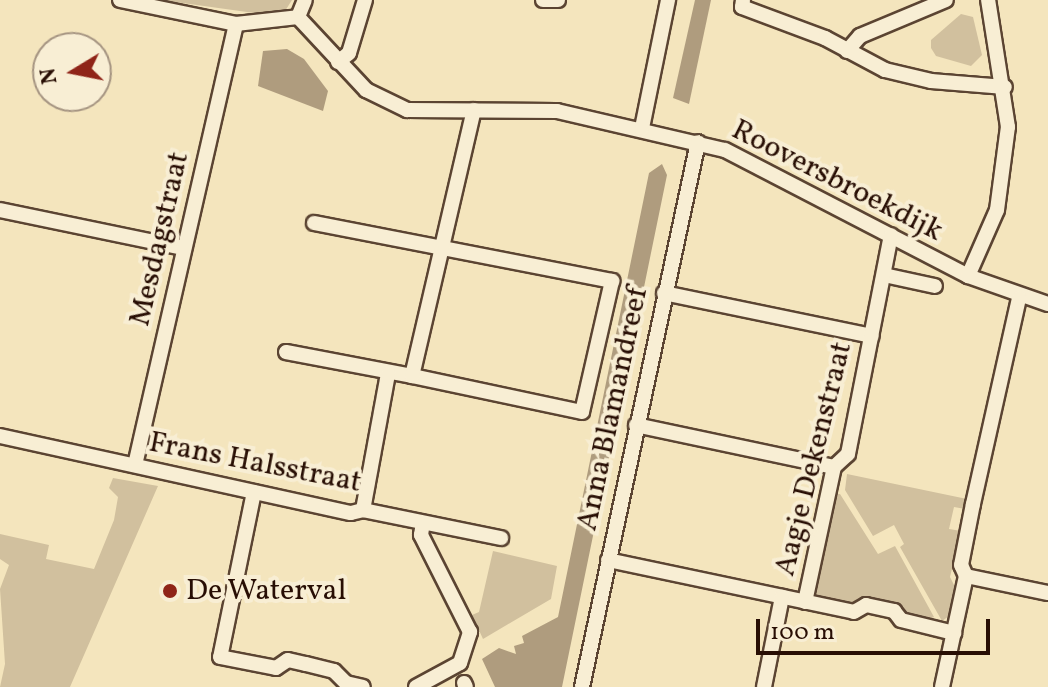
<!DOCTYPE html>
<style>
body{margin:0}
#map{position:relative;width:1048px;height:687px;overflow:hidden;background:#f4e5bd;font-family:Vollkorn,serif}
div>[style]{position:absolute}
.green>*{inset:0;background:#d1c09e}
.water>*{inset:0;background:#af9c7e}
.roads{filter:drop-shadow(2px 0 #5b4432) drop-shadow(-2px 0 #5b4432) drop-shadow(0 2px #5b4432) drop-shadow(0 -2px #5b4432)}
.street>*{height:14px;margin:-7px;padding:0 7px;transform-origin:7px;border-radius:7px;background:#f8eed4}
.dots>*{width:22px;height:22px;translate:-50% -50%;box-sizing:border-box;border:4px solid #f8eed4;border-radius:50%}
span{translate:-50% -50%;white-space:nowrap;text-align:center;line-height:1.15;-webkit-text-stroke:8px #f8eed4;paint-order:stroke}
.street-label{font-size:30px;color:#280e04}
.poi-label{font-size:30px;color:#280e04}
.left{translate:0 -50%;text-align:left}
.north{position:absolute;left:32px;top:32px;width:80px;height:80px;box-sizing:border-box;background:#f8eed4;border:2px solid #a59481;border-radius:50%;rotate:260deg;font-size:22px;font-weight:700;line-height:32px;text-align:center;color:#280e04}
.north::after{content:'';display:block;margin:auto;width:28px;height:36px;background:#8f2418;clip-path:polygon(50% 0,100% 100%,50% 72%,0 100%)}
.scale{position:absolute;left:756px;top:619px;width:234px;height:36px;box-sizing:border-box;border:4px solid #280e04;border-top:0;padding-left:10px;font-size:24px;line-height:28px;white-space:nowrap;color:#280e04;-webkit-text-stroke:6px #f8eed4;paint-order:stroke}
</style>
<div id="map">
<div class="green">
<i style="clip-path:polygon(161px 0,292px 0,285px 11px,268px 15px)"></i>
<i style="clip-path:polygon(961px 14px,973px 17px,982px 55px,971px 66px,936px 56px,931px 48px,931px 40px)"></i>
<i style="clip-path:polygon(847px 474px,967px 499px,965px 509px,954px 507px,949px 529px,961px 531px,950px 577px,957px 591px,952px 614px,942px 621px,900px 547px,904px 544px,894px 525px,873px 536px,845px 490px)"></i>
<i style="clip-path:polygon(113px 478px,158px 486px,70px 687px,0 687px,5px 664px,0 589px,9px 565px,0 559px,0 534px,49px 545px,46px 559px,94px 569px,114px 520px,118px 497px,109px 488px)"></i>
<i style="clip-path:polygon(840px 494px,878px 554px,895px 546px,934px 617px,927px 620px,808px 595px,830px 495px)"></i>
<i style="clip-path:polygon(493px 551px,557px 566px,551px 599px,483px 639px,472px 615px,479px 612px)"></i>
</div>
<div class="water">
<i style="clip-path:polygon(695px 0,711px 0,689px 104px,673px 98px)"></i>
<i style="clip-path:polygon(287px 49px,304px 59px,328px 91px,323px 111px,258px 86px,263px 51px)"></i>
<i style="clip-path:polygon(662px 164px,667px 175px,562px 687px,495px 687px,482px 659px,499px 648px,516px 654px,514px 646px,524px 643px,522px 636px,558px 617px,649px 173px)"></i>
</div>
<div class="roads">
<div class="street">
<i style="left:120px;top:0;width:118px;rotate:11.7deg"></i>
<i style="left:236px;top:24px;width:62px;rotate:-6.4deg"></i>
<i style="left:298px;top:17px;width:18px;rotate:-68deg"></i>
<i style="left:543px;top:0;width:15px"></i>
<i style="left:743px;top:0;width:7px;rotate:98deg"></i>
<i style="left:742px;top:7px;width:89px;rotate:20.5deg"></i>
<i style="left:825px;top:38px;width:68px;rotate:28.1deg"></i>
<i style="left:885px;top:70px;width:47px;rotate:13.4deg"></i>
<i style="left:931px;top:81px;width:74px;rotate:4.6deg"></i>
<i style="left:298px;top:17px;width:100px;rotate:47deg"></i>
<i style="left:366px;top:90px;width:46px;rotate:26deg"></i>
<i style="left:407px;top:110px;width:150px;rotate:0.4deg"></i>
<i style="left:557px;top:111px;width:172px;rotate:13.1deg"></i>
<i style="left:725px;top:150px;width:274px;rotate:27.4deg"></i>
<i style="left:968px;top:276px;width:85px;rotate:19.3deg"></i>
<i style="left:847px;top:51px;width:20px;rotate:-49deg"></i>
<i style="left:860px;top:36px;width:93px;rotate:-22.7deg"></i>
<i style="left:338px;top:62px;width:14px;rotate:-39deg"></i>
<i style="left:349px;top:53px;width:55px;rotate:-73.2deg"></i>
<i style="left:642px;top:128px;width:131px;rotate:-78.5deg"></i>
<i style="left:0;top:210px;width:188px;rotate:11.7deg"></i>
<i style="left:314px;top:223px;width:304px;rotate:11deg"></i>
<i style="left:612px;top:281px;width:134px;rotate:102.9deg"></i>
<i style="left:582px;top:412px;width:174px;rotate:-168deg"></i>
<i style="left:884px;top:275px;width:52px;rotate:12.2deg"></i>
<i style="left:968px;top:276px;width:72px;rotate:-66.3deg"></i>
<i style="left:997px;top:210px;width:84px;rotate:-82.5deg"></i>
<i style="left:1008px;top:127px;width:129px;rotate:-98.9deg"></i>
<i style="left:664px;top:293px;width:212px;rotate:11.7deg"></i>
<i style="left:286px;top:352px;width:128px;rotate:10.8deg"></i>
<i style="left:412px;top:376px;width:273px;rotate:-76.9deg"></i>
<i style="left:636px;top:425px;width:202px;rotate:12deg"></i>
<i style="left:0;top:436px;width:359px;rotate:12.4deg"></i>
<i style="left:351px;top:513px;width:12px;rotate:-14deg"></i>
<i style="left:363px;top:510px;width:141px;rotate:11.5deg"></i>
<i style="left:135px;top:465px;width:452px;rotate:-77.1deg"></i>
<i style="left:254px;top:492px;width:168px;rotate:101.6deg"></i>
<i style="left:220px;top:657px;width:57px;rotate:11.1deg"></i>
<i style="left:276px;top:668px;width:14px;rotate:-34deg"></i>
<i style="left:288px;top:660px;width:18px;rotate:13deg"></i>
<i style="left:306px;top:664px;width:29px;rotate:14deg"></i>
<i style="left:334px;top:671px;width:17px;rotate:45deg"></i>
<i style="left:346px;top:683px;width:17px;rotate:13deg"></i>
<i style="left:363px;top:510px;width:138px;rotate:-79.6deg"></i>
<i style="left:608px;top:560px;width:251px;rotate:11.9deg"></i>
<i style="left:854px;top:612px;width:14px;rotate:-30deg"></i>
<i style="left:866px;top:605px;width:29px;rotate:12deg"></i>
<i style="left:894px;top:611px;width:11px;rotate:52deg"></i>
<i style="left:901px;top:620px;width:55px;rotate:13.8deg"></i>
<i style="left:966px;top:576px;width:84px;rotate:11.7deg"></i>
<i style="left:805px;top:602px;width:138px;rotate:-77.9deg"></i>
<i style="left:834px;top:467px;width:19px;rotate:-43deg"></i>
<i style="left:848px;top:454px;width:223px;rotate:-78.9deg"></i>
<i style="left:464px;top:683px;width:4px;rotate:63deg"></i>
<i style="left:416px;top:687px;width:50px;rotate:-28.6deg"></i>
<i style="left:460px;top:663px;width:33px;rotate:-72deg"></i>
<i style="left:470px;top:632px;width:109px;rotate:-116.8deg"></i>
<i style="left:421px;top:535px;width:12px;rotate:-81deg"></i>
<i style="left:582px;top:687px;width:557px;rotate:-77.98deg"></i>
<i style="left:764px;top:687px;width:92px;rotate:-78.7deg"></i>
<i style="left:942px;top:687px;width:114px;rotate:-77.8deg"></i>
<i style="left:966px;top:576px;width:12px;rotate:-114deg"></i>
<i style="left:961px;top:565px;width:62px;rotate:-78.9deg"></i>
<i style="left:973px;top:504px;width:211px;rotate:-77.4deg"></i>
</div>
</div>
<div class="dots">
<i style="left:170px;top:591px;background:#8f2418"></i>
</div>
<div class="street-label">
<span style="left:837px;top:181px;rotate:27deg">Rooversbroekdijk</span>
<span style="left:160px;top:239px;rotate:-77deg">Mesdagstraat</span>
<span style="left:613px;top:409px;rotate:-78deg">Anna Blamandreef</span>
<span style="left:814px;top:459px;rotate:-76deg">Aagje Dekenstraat</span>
<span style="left:255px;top:463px;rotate:11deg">Frans Halsstraat</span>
</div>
<div class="poi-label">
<span class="left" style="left:186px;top:591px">De Waterval</span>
</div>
<div class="north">N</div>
<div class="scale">100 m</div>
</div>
